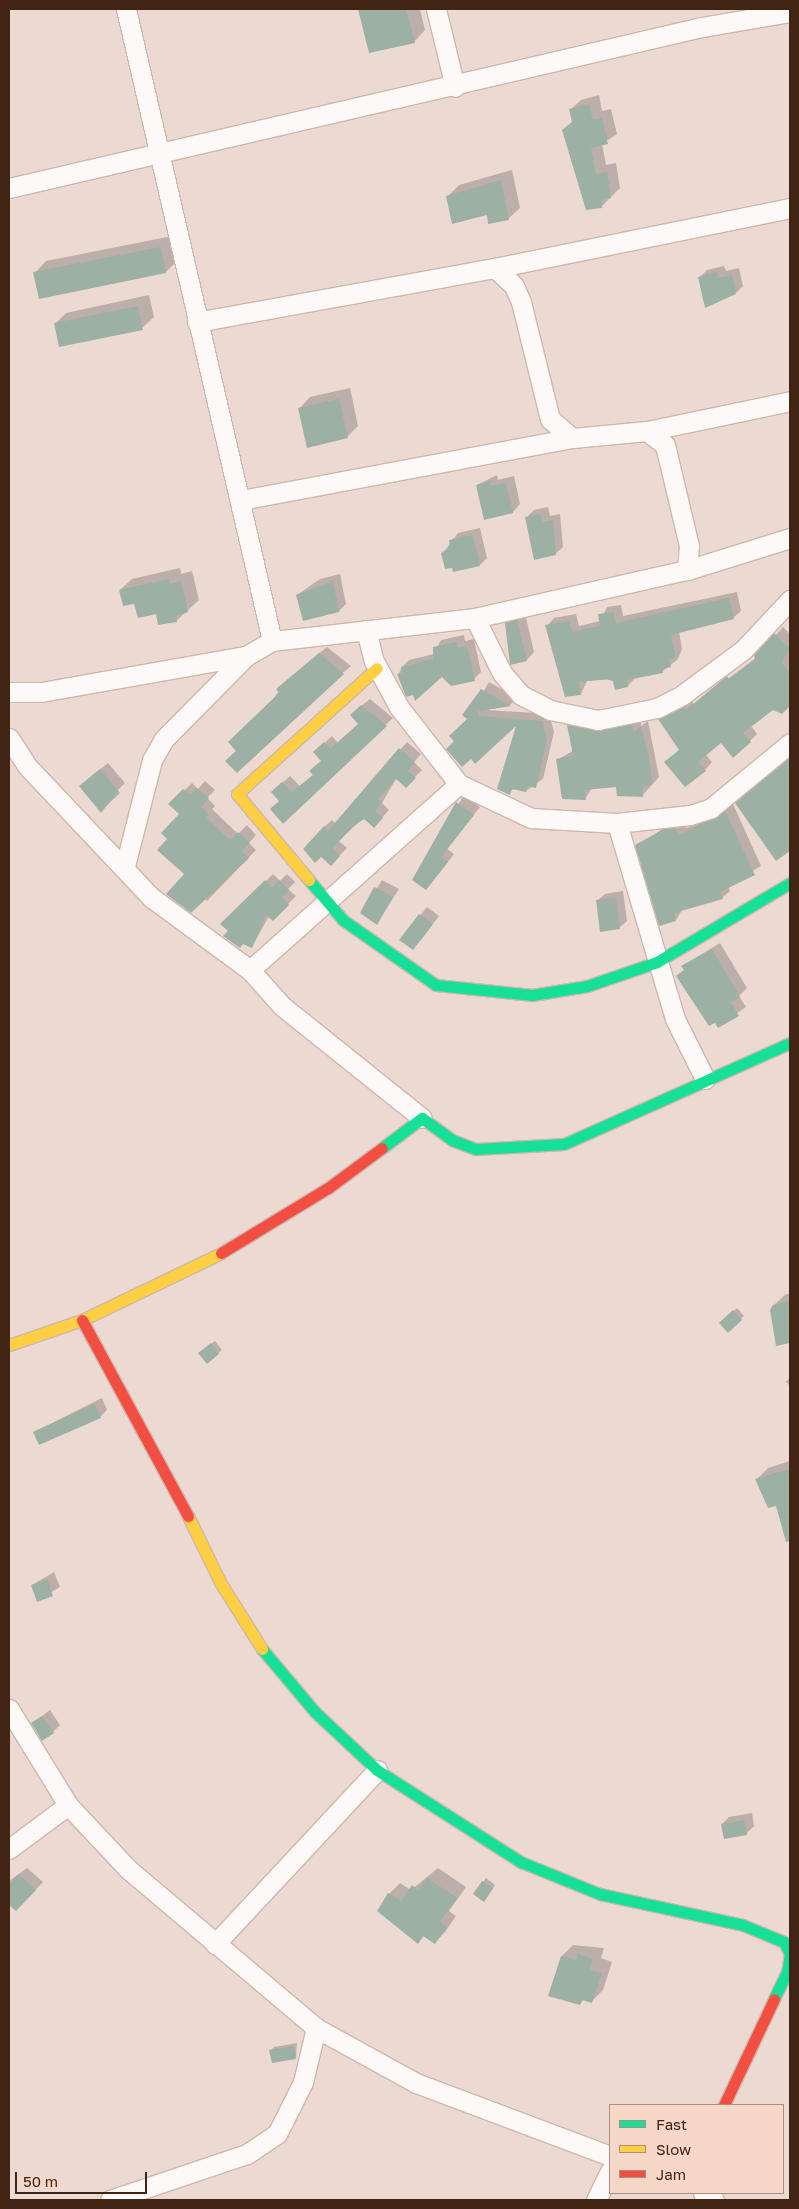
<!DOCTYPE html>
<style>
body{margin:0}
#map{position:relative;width:799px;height:2209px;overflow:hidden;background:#ecdad2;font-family:"Golos Text",sans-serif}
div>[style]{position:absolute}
.shadow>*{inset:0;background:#0003}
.building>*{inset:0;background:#9cb0a4}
.roads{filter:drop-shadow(1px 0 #ceb7ab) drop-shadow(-1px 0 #ceb7ab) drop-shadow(0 1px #ceb7ab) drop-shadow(0 -1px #ceb7ab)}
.street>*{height:19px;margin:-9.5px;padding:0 9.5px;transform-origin:9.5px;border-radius:9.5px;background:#fcf9f8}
.fast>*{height:11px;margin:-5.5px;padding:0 5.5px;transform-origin:5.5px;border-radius:5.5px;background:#16e098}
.slow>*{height:11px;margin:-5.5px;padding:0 5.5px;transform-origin:5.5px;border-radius:5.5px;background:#ffcf43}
.jam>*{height:11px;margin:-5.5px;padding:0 5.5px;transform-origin:5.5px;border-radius:5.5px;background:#f24e42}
span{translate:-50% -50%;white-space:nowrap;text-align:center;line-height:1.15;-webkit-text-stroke:4px #f7d7c7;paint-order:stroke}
.frame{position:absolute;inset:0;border:10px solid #412414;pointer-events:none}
.legend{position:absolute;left:609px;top:2104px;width:175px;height:90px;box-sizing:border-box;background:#f7d7c7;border:1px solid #ae8f7f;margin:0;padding:6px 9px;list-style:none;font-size:15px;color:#412414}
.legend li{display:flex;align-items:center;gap:10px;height:25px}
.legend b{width:25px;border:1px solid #ae8f7f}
.scale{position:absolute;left:15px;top:2172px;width:132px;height:22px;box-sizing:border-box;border:2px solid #412414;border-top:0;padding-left:6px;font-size:15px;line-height:18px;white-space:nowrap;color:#412414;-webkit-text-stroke:4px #f7d7c7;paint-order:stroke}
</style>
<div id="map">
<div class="shadow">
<i style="clip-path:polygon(359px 9px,420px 9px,425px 30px,414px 42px,370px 51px)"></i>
<i style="clip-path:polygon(599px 95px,602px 111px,611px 109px,617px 134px,602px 144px,606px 165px,616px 163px,620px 188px,601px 207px,571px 109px,581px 100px)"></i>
<i style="clip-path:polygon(512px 170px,520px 208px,508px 219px,447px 197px,459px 185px)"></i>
<i style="clip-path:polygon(172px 236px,177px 261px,166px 272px,35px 273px,46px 261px)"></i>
<i style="clip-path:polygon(724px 266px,726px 271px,739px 268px,743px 286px,736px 293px,700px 277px,707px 270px)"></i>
<i style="clip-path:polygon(149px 295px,154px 317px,142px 328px,55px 324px,66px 313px)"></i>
<i style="clip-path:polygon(350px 388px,358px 426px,347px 437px,299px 409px,310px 397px)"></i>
<i style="clip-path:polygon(497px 475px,498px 480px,514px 476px,520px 504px,513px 512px,485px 518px,477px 485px)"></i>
<i style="clip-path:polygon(548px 507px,550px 516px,560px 514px,563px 547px,555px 554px,527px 517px,534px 510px)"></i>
<i style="clip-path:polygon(480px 528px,487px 558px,480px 565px,443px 553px,458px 533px)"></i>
<i style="clip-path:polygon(180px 568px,181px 574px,192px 571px,199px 600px,176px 621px,120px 590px,132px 579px)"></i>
<i style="clip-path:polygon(340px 574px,346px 604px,339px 611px,304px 619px,297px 595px,320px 579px)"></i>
<i style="clip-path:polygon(737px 592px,741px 611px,733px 618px,679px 631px,682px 649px,678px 659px,662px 672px,635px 678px,628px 686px,614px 679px,587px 681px,581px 694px,547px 626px,554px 618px,576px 614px,579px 626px,600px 621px,607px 607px,621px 605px,623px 616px)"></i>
<i style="clip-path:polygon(525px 613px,534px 652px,527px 660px,511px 663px,506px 623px)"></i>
<i style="clip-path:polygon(783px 627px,790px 634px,790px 705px,782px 712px,773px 709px,751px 726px,757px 734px,750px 741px,721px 742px,705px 754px,712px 762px,705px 770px,666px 762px,680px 749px,660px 719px,691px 700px,694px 704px,756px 658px)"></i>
<i style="clip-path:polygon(464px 635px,465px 641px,474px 639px,481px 672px,474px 679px,442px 676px,413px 694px,398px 675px,402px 667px,409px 660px,434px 654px,441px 640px)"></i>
<i style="clip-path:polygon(327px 647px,351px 666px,293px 716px,238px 751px,285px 682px)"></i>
<i style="clip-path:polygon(489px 682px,517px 698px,510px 705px,487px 710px,549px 714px,554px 732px,543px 779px,526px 791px,514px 788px,509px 793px,519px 722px,455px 741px)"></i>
<i style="clip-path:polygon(370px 699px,393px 718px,283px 822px,280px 785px,290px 776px,300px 786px,314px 774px,322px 761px,322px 745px,332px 736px,338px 743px,360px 724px,359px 708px)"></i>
<i style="clip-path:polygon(576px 718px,640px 718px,641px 726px,648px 721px,659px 777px,642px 796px,617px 786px,592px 788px,585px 799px,557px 760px,574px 750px,569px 726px)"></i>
<i style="clip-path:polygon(407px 742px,421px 754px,414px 762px,422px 770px,406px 786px,397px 777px,382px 803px,389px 810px,381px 819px,364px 817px,339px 841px,347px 848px,331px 864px,324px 827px,332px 820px,336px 824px)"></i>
<i style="clip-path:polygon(790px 758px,790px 848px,777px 859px,744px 795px)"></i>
<i style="clip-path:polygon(108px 763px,125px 783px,118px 790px,120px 793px,101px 811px,88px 779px)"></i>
<i style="clip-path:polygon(205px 781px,215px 790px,207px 798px,215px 806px,212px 809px,238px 834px,247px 825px,256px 835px,249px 843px,256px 850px,207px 901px,185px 874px,169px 839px,181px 814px,170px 804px,192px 783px,198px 789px)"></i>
<i style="clip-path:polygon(464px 795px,480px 807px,447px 849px,454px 854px,433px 881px,414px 879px)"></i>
<i style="clip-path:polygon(733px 804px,761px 866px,728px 886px,730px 891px,722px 898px,682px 910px,676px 920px,637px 846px,673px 822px,682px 821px,687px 828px)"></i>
<i style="clip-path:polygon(273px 874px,280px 881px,287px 874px,295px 882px,288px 889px,296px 896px,273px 919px,269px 916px,252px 947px,222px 924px)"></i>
<i style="clip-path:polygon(382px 880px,399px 889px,377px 923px,362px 913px)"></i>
<i style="clip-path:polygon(623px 891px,627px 921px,619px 928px,597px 901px,605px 894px)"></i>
<i style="clip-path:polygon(427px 907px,439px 916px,420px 941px,401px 940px)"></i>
<i style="clip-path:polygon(720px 943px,747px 988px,739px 996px,746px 1007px,718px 1026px,682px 966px)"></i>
<i style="clip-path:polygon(786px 1294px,790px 1294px,790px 1342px,777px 1344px,774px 1305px)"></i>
<i style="clip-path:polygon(737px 1308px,744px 1316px,728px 1331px,721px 1323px)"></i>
<i style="clip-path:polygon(215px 1341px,222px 1350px,207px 1362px,203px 1350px)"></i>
<i style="clip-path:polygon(790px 1378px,790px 1386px,786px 1382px)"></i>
<i style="clip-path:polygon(102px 1398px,107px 1410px,100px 1417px,34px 1432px)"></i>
<i style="clip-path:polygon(790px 1461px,790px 1520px,782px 1522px,777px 1504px,765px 1490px,760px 1491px,757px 1479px,768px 1468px)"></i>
<i style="clip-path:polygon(54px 1572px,60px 1587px,38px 1600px,32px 1585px)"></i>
<i style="clip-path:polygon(50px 1710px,60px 1725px,53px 1732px,33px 1723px)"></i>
<i style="clip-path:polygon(752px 1813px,754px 1826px,746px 1834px,722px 1824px,729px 1817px)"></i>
<i style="clip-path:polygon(27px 1868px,43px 1882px,16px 1910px,9px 1903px,9px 1881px)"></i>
<i style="clip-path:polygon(438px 1868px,466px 1887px,449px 1911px,456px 1916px,445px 1932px,434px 1943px,424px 1936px,417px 1943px,389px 1894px,400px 1883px,411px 1890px)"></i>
<i style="clip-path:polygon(486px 1878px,495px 1885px,487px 1897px,483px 1882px)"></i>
<i style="clip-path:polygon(573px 1945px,604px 1948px,601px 1958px,612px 1962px,603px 1990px,592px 2001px,584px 1999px,580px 2004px,562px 1956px)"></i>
<i style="clip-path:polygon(297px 2043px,296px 2057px,271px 2050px,274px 2047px)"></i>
</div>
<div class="building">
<i style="clip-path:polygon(358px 9px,406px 9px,415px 43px,369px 53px)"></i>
<i style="clip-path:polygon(589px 104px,593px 120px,602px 118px,608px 144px,591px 148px,596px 174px,607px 172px,611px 198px,601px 200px,602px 208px,586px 210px,562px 130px,572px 122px,569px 109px)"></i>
<i style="clip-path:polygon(501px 180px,509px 220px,488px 224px,487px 215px,452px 224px,446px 196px)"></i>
<i style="clip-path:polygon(161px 247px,166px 273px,39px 299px,33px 272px)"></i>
<i style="clip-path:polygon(717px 272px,718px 278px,732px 275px,736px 294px,705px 308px,698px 277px)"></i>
<i style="clip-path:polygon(138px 306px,143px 330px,59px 347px,54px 323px)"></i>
<i style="clip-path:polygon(339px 399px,348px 438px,307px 448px,298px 408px)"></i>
<i style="clip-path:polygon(490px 481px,491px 486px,506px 483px,513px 513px,484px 520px,476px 485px)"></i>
<i style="clip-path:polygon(541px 514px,543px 522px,553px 520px,556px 555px,534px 560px,525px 517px)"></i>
<i style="clip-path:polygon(473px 535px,480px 566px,453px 572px,452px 568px,445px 569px,441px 553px,450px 547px,449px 540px)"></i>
<i style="clip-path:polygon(169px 579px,170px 584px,181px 581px,188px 612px,176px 616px,177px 622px,158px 625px,156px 614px,138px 618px,134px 604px,123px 606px,119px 590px)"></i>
<i style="clip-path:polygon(333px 581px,339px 612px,303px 621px,296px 595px)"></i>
<i style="clip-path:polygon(729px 598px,734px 619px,671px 635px,676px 658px,669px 659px,671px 667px,662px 669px,663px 673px,627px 680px,628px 687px,615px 690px,613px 681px,606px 679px,579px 682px,581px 695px,565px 697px,545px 625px,569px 621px,572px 632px,600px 626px,598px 614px,614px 612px,616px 623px)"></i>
<i style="clip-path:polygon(517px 620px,527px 661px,510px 665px,505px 623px)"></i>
<i style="clip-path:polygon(774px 633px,790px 649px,781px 662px,790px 673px,790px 706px,782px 714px,773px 710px,743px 733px,751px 742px,733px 758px,721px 743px,698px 762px,706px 771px,685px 787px,664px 762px,679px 750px,658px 719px,684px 707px,686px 710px,727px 676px,729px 679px,755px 659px,754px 655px)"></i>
<i style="clip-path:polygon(457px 642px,458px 648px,467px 646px,475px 681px,451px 686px,442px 677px,415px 701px,413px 695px,406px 697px,397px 674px,402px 673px,401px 667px,433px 659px,433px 647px)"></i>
<i style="clip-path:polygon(319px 653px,344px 674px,237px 773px,225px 761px,236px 751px,228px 742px,279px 693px,276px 689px)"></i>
<i style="clip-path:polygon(481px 689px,511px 706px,478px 711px,478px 716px,542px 721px,547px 740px,536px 788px,528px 786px,526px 792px,512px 789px,510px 795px,497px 789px,516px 726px,475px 764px,471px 759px,462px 767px,446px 749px,454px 741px,449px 736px,467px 719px,462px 715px)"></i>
<i style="clip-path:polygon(361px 705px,387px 726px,283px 824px,270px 809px,279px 801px,271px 792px,282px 782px,292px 792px,313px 775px,309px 771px,321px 761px,313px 752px,324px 742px,330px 749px,358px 724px,350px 715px)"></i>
<i style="clip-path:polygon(632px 724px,634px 732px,641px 727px,650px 762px,652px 785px,642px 786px,643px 797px,617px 796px,616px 787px,584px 790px,586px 800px,562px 799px,556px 759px,573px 755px,567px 725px,600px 731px)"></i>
<i style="clip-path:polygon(399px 748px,415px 762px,408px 771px,416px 778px,406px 788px,396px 779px,378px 799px,382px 802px,375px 811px,383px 818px,374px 828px,364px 819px,352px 827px,332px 849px,340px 856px,331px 866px,321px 857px,315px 863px,303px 849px,324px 826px,328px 831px)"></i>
<i style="clip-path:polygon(790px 757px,790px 851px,776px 861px,735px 803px)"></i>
<i style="clip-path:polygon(100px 769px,118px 791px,101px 813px,79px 786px)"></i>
<i style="clip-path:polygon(197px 788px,209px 798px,201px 807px,209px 815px,206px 817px,230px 840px,238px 832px,250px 843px,242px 851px,249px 858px,191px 913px,166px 894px,184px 874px,157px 850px,167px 839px,161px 833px,179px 814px,168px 804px,183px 789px,190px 795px)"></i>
<i style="clip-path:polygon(456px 802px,474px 815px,441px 857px,448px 862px,426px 890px,412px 880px)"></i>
<i style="clip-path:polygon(725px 811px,755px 875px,720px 892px,723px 899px,674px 913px,676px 921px,659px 926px,635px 845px,664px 829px,674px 828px,680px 835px)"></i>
<i style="clip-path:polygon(265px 880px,272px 887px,279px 880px,289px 890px,282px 897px,289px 905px,273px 921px,266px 915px,252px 948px,243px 944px,240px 948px,223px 936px,228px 931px,220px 924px)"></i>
<i style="clip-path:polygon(374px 887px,393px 897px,377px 925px,360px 913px)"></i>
<i style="clip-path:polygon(616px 898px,620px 929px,600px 932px,596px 900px)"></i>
<i style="clip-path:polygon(419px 914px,433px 924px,413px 950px,399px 940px)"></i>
<i style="clip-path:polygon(712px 949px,740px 997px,731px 1002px,739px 1016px,718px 1028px,715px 1023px,709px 1026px,676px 976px,684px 970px,681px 966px)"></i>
<i style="clip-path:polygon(790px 1301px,790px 1343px,776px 1346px,770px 1310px,773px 1305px)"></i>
<i style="clip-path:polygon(733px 1310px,742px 1320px,728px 1333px,719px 1323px)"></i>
<i style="clip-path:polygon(211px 1343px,219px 1354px,207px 1364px,198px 1353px)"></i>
<i style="clip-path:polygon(94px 1404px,101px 1418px,39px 1445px,33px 1432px)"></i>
<i style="clip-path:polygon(790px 1469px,790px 1541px,786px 1542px,776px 1506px,768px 1508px,755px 1479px)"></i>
<i style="clip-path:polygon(47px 1579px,53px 1596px,37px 1602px,31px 1585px)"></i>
<i style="clip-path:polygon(42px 1716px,54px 1733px,42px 1741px,31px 1723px)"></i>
<i style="clip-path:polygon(744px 1820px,747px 1835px,724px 1839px,721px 1824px)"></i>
<i style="clip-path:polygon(19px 1874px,36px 1890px,16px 1911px,9px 1905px,9px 1885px)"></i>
<i style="clip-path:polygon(427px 1878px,457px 1898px,440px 1922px,447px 1927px,435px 1944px,423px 1936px,418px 1944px,377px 1911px,388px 1893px,401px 1901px,412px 1885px,418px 1890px)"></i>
<i style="clip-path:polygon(482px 1881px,493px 1888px,484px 1902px,473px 1894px)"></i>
<i style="clip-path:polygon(578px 1954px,593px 1959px,590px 1970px,602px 1973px,592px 2003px,582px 2000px,580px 2005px,548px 1996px,561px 1956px,576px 1960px)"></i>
<i style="clip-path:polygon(294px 2046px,296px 2059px,272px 2063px,269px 2050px)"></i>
</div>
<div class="roads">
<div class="street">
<i style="left:126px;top:9px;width:649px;rotate:76.99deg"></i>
<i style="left:436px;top:9px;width:80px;rotate:76.3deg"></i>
<i style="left:9px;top:188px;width:711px;rotate:-13.08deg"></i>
<i style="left:702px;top:27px;width:89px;rotate:-9.7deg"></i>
<i style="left:495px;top:268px;width:26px;rotate:43deg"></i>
<i style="left:514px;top:286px;width:17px;rotate:66deg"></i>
<i style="left:521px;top:302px;width:121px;rotate:76.1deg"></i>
<i style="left:550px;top:419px;width:29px;rotate:41deg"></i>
<i style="left:197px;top:322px;width:303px;rotate:-10.3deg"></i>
<i style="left:495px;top:268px;width:301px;rotate:-11.5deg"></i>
<i style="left:647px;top:431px;width:146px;rotate:-11.8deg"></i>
<i style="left:241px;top:500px;width:337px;rotate:-10.6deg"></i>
<i style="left:572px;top:438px;width:75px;rotate:-5.3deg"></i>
<i style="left:647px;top:431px;width:23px;rotate:38deg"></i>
<i style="left:665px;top:445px;width:104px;rotate:76.6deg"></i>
<i style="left:689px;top:546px;width:24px;rotate:95deg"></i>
<i style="left:475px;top:618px;width:61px;rotate:63.9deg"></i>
<i style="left:502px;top:673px;width:29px;rotate:49deg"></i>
<i style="left:521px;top:695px;width:33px;rotate:27deg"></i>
<i style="left:550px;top:710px;width:49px;rotate:11.8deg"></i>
<i style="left:598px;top:720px;width:60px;rotate:-11.5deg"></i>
<i style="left:657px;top:708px;width:28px;rotate:-27deg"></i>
<i style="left:682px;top:695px;width:76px;rotate:-36.4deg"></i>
<i style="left:743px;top:650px;width:69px;rotate:-46.8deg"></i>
<i style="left:366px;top:630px;width:32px;rotate:76deg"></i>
<i style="left:374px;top:661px;width:52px;rotate:61.5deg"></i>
<i style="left:399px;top:707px;width:98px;rotate:52.1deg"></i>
<i style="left:459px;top:784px;width:80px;rotate:25.3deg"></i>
<i style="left:531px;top:818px;width:86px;rotate:3.3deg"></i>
<i style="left:617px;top:823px;width:73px;rotate:-6.3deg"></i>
<i style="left:690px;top:815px;width:22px;rotate:-18deg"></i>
<i style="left:711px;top:808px;width:102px;rotate:-39.4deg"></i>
<i style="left:9px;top:692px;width:32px"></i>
<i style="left:41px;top:692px;width:208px;rotate:-10deg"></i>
<i style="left:246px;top:656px;width:30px;rotate:-30deg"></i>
<i style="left:272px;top:641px;width:204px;rotate:-6.5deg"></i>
<i style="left:475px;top:618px;width:217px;rotate:-12.8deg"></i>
<i style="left:687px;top:570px;width:108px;rotate:-17.3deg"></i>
<i style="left:9px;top:738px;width:33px;rotate:57deg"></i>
<i style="left:27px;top:766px;width:182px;rotate:46.6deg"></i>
<i style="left:152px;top:898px;width:122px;rotate:36.3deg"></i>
<i style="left:250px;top:970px;width:48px;rotate:48.4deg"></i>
<i style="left:282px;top:1006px;width:179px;rotate:38.7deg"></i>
<i style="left:617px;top:823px;width:204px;rotate:73.5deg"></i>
<i style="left:675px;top:1019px;width:67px;rotate:63.4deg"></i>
<i style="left:125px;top:866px;width:109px;rotate:-75.7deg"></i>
<i style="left:152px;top:760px;width:24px;rotate:-60deg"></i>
<i style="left:164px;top:739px;width:117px;rotate:-45.3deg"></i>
<i style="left:250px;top:970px;width:280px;rotate:-41.7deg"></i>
<i style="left:9px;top:1709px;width:113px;rotate:58.4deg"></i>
<i style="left:68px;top:1805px;width:88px;rotate:46.8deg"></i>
<i style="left:128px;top:1869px;width:246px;rotate:40.2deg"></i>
<i style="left:316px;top:2028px;width:114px;rotate:28.8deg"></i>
<i style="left:416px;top:2083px;width:207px;rotate:20.6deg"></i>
<i style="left:9px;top:1849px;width:74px;rotate:-36.7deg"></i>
<i style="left:215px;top:1944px;width:238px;rotate:-47deg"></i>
<i style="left:703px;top:2193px;width:13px;rotate:32deg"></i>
<i style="left:110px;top:2200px;width:145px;rotate:-18.6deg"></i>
<i style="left:247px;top:2154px;width:36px;rotate:-34deg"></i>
<i style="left:277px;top:2134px;width:58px;rotate:-63.4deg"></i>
<i style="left:303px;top:2082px;width:56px;rotate:-76.5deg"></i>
<i style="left:596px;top:2200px;width:32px;rotate:-64deg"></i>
</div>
<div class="fast">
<i style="left:309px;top:880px;width:52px;rotate:49.6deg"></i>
<i style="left:343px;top:920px;width:113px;rotate:35deg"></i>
<i style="left:436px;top:985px;width:97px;rotate:5.9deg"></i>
<i style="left:532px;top:995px;width:56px;rotate:-9.3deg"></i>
<i style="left:587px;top:986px;width:74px;rotate:-18.9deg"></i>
<i style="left:657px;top:962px;width:155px;rotate:-30.7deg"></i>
<i style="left:382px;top:1148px;width:50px;rotate:-36.9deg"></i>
<i style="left:422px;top:1118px;width:37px;rotate:36deg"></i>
<i style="left:452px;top:1140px;width:26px;rotate:21deg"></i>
<i style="left:476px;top:1149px;width:88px;rotate:-3.3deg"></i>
<i style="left:564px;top:1144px;width:248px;rotate:-24.1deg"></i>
<i style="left:262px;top:1649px;width:82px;rotate:49.9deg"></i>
<i style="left:315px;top:1712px;width:85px;rotate:43.1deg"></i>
<i style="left:377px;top:1770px;width:171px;rotate:32.6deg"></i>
<i style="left:521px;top:1862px;width:85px;rotate:22.1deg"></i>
<i style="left:600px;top:1894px;width:146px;rotate:12.2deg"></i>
<i style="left:743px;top:1925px;width:44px;rotate:22.5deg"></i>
<i style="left:784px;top:1942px;width:13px;rotate:63deg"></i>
<i style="left:790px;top:1954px;width:18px;rotate:99deg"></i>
<i style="left:787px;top:1972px;width:30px;rotate:116deg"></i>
</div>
<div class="slow">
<i style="left:309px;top:880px;width:112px;rotate:-129.9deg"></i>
<i style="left:237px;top:794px;width:188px;rotate:-42deg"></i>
<i style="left:9px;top:1345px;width:77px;rotate:-18.9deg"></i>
<i style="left:82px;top:1320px;width:154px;rotate:-25.7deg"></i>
<i style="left:188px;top:1516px;width:73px;rotate:64.1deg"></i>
<i style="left:220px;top:1582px;width:79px;rotate:57.9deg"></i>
</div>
<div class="jam">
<i style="left:221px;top:1253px;width:125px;rotate:-31.3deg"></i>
<i style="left:328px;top:1188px;width:67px;rotate:-36.5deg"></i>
<i style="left:82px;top:1320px;width:223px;rotate:61.6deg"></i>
<i style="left:724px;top:2105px;width:117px;rotate:-64.7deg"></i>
</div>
</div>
<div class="frame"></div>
<ul class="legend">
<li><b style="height:6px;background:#16e098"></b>Fast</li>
<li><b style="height:6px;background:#ffcf43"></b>Slow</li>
<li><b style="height:6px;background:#f24e42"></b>Jam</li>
</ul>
<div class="scale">50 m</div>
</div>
